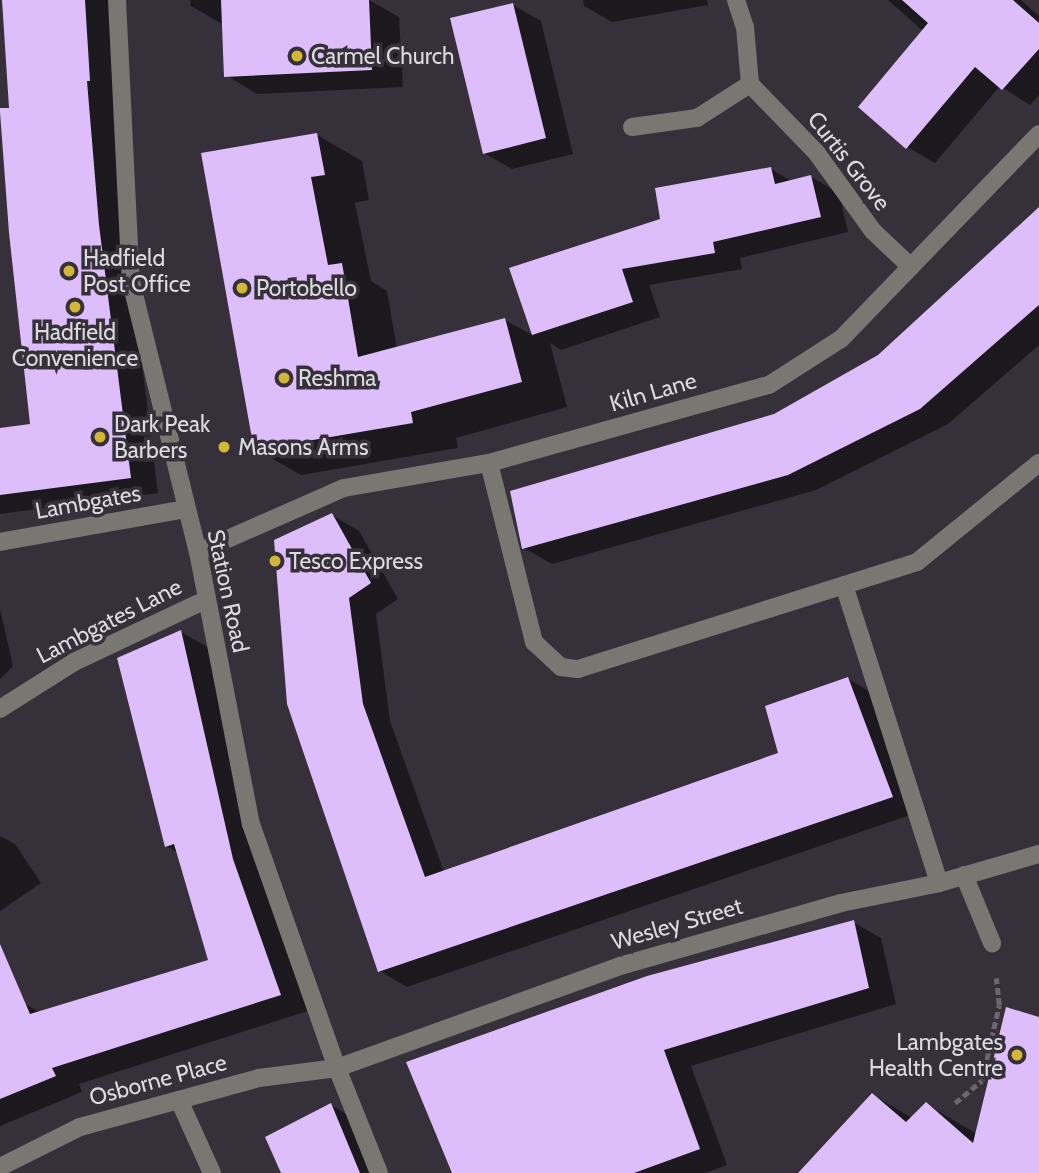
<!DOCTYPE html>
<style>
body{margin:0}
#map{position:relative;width:1039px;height:1173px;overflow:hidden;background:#353039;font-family:Cabin,sans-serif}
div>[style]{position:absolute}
.shadow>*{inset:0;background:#0007}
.building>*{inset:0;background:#debefa}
.path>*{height:4.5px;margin-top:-2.25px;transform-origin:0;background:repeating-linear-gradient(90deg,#6a666e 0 7px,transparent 0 10.5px)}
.minor>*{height:18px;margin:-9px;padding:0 9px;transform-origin:9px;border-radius:9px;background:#787772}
.dots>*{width:19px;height:19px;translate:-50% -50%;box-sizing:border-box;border:4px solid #353039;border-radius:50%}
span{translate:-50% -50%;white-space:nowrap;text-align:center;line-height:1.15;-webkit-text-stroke:7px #353039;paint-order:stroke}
.poi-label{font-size:23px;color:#dcd9df}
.left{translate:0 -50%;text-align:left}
.right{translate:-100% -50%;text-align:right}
.street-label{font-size:23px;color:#dcd9df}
</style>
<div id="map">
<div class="shadow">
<i style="clip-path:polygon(4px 0,111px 0,127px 242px,158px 493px,0 514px,0 429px,32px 425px)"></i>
<i style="clip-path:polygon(190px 0,369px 0,399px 17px,403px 87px,257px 94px,226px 75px,222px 24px,191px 6px)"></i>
<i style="clip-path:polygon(583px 0,707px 0,708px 5px,612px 22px,584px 6px)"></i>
<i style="clip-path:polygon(888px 0,1021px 0,1039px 16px,1039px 95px,1030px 105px,1000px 86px,935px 163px,907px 147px,923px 31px)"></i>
<i style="clip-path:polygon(513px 5px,541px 21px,573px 154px,512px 169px,484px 153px)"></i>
<i style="clip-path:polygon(317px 135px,362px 161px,369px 200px,355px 203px,371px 281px,387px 291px,397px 349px,505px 320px,534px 336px,511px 269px,662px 220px,771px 169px,793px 182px,811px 177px,839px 193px,848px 232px,740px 258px,742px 269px,649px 285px,660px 317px,561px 350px,550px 343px,567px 407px,456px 438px,458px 448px,301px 475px,255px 449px)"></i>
<i style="clip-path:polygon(1039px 209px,1039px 345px,948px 424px,816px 490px,552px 564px,524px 548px,774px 416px,879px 356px)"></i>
<i style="clip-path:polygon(332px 515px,359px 531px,398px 599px,376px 614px,390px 721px,444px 872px,780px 754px,848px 679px,876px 695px,919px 812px,407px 987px,380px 971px)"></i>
<i style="clip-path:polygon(0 609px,13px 666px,0 679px)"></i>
<i style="clip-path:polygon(181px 632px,209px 648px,308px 1011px,79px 1084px,82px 1092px,0 1126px,0 1014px,25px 1004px,41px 1013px,210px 961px,178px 853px,166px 846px)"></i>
<i style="clip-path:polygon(0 836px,15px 844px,41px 883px,0 911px)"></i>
<i style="clip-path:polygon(853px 922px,881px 938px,896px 1004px,691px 1066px,727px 1165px,705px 1173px,454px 1173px)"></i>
<i style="clip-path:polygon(1039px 1019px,1039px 1173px,828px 1173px,873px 1095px,912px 1118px,926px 1104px,977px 1134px)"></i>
<i style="clip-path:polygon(331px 1105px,358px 1121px,380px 1173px,283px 1173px)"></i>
</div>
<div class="building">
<i style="clip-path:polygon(2px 0,85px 0,90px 81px,87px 81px,99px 225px,131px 478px,0 495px,0 428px,30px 424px,9px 233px,0 112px,0 108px,9px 108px)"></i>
<i style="clip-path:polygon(221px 0,369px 0,372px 70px,224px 77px)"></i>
<i style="clip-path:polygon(902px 0,1013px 0,1039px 23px,1039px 49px,1002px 90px,975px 67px,906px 149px,858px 107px,928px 23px)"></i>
<i style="clip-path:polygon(513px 3px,546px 138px,483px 154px,450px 18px)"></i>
<i style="clip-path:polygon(317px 133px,325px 175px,311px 177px,328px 265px,342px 263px,358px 357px,505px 318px,522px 382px,411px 412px,413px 423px,254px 450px,201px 153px)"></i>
<i style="clip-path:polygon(771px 167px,775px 184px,811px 175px,821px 217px,713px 242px,715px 253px,622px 269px,633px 302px,532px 335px,509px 268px,660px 219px,655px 188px)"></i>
<i style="clip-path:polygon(1039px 207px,1039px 305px,920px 409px,788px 475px,522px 549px,510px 491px,774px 414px,878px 355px)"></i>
<i style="clip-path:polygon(332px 513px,371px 583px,349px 598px,363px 704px,425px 877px,778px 753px,765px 706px,848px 677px,893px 797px,378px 972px,287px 704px,274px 540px)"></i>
<i style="clip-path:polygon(181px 630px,233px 859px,281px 995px,52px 1068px,56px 1076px,0 1099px,0 944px,30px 1014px,208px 960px,174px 844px,165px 847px,117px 658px)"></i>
<i style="clip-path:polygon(854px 920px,869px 988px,664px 1050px,700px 1149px,634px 1173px,452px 1173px,406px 1062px,647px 976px)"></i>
<i style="clip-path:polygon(1006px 1007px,1039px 1017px,1039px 1173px,798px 1173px,872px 1093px,906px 1122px,926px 1102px,973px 1143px)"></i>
<i style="clip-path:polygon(331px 1103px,360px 1173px,281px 1173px,265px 1137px)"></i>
</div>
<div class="path">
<i style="left:955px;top:1103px;width:35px;rotate:-40deg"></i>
<i style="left:982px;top:1080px;width:77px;rotate:-77.2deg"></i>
<i style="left:999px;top:1005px;width:27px;rotate:-96deg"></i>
</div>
<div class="minor">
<i style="left:117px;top:0;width:282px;rotate:87.2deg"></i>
<i style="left:131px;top:282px;width:278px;rotate:76.1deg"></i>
<i style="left:198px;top:552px;width:277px;rotate:79deg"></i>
<i style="left:251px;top:824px;width:259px;rotate:70.6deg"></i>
<i style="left:337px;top:1068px;width:113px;rotate:68.2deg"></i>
<i style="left:736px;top:0;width:28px;rotate:72deg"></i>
<i style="left:745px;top:27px;width:57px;rotate:85deg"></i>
<i style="left:750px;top:84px;width:95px;rotate:45.9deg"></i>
<i style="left:816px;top:152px;width:97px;rotate:54.2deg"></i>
<i style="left:873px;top:231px;width:52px;rotate:43.5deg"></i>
<i style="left:632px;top:127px;width:66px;rotate:-7.9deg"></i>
<i style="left:697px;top:118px;width:63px;rotate:-32.7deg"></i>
<i style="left:489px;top:463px;width:185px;rotate:75.9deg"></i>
<i style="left:534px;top:642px;width:37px;rotate:43deg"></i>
<i style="left:561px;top:667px;width:17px;rotate:7deg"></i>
<i style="left:578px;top:669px;width:355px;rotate:-17.5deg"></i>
<i style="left:917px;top:562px;width:157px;rotate:-39.1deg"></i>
<i style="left:0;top:542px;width:188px;rotate:-10.1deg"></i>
<i style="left:198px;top:552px;width:159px;rotate:-23.7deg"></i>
<i style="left:344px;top:488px;width:147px;rotate:-9.8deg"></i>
<i style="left:489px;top:463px;width:291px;rotate:-15.6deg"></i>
<i style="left:769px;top:385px;width:85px;rotate:-32.6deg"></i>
<i style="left:841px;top:339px;width:285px;rotate:-46deg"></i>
<i style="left:844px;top:585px;width:313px;rotate:72.3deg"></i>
<i style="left:0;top:709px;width:88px;rotate:-32.4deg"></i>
<i style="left:74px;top:662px;width:145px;rotate:-25.3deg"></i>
<i style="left:964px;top:875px;width:74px;rotate:67.6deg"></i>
<i style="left:179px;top:1100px;width:80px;rotate:65.7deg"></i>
<i style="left:0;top:1167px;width:89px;rotate:-26.6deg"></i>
<i style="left:80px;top:1127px;width:186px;rotate:-15.3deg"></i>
<i style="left:259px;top:1078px;width:79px;rotate:-7.3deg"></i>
<i style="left:337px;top:1068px;width:301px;rotate:-19.8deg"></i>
<i style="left:620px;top:966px;width:230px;rotate:-15.9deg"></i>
<i style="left:841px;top:903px;width:100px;rotate:-11.5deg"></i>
<i style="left:939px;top:883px;width:104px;rotate:-16.2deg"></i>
</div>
<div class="dots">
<i style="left:297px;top:56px;background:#d3b635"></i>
<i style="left:69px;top:271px;background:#d3b635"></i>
<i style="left:242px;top:288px;background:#d3b635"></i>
<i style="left:75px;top:307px;background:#d3b635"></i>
<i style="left:284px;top:378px;background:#d3b635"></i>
<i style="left:100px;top:437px;background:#d3b635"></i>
<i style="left:224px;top:447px;background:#d3b635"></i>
<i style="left:275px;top:561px;background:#d3b635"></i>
<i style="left:1017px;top:1055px;background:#d3b635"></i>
</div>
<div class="poi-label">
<span class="left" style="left:311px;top:56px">Carmel Church</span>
<span class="left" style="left:83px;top:271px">Hadfield<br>Post Office</span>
<span class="left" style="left:256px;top:288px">Portobello</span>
<span style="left:75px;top:345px">Hadfield<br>Convenience</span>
<span class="left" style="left:298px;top:378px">Reshma</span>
<span class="left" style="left:114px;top:437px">Dark Peak<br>Barbers</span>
<span class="left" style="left:238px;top:447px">Masons Arms</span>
<span class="left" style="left:289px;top:561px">Tesco Express</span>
<span class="right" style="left:1003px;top:1055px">Lambgates<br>Health Centre</span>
</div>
<div class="street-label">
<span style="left:849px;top:161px;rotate:52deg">Curtis Grove</span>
<span style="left:653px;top:392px;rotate:-16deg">Kiln Lane</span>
<span style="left:88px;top:502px;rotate:-10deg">Lambgates</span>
<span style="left:228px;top:591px;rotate:78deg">Station Road</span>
<span style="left:109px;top:621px;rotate:-27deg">Lambgates Lane</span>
<span style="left:677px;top:924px;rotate:-16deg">Wesley Street</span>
<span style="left:158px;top:1080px;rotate:-15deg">Osborne Place</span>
</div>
</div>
